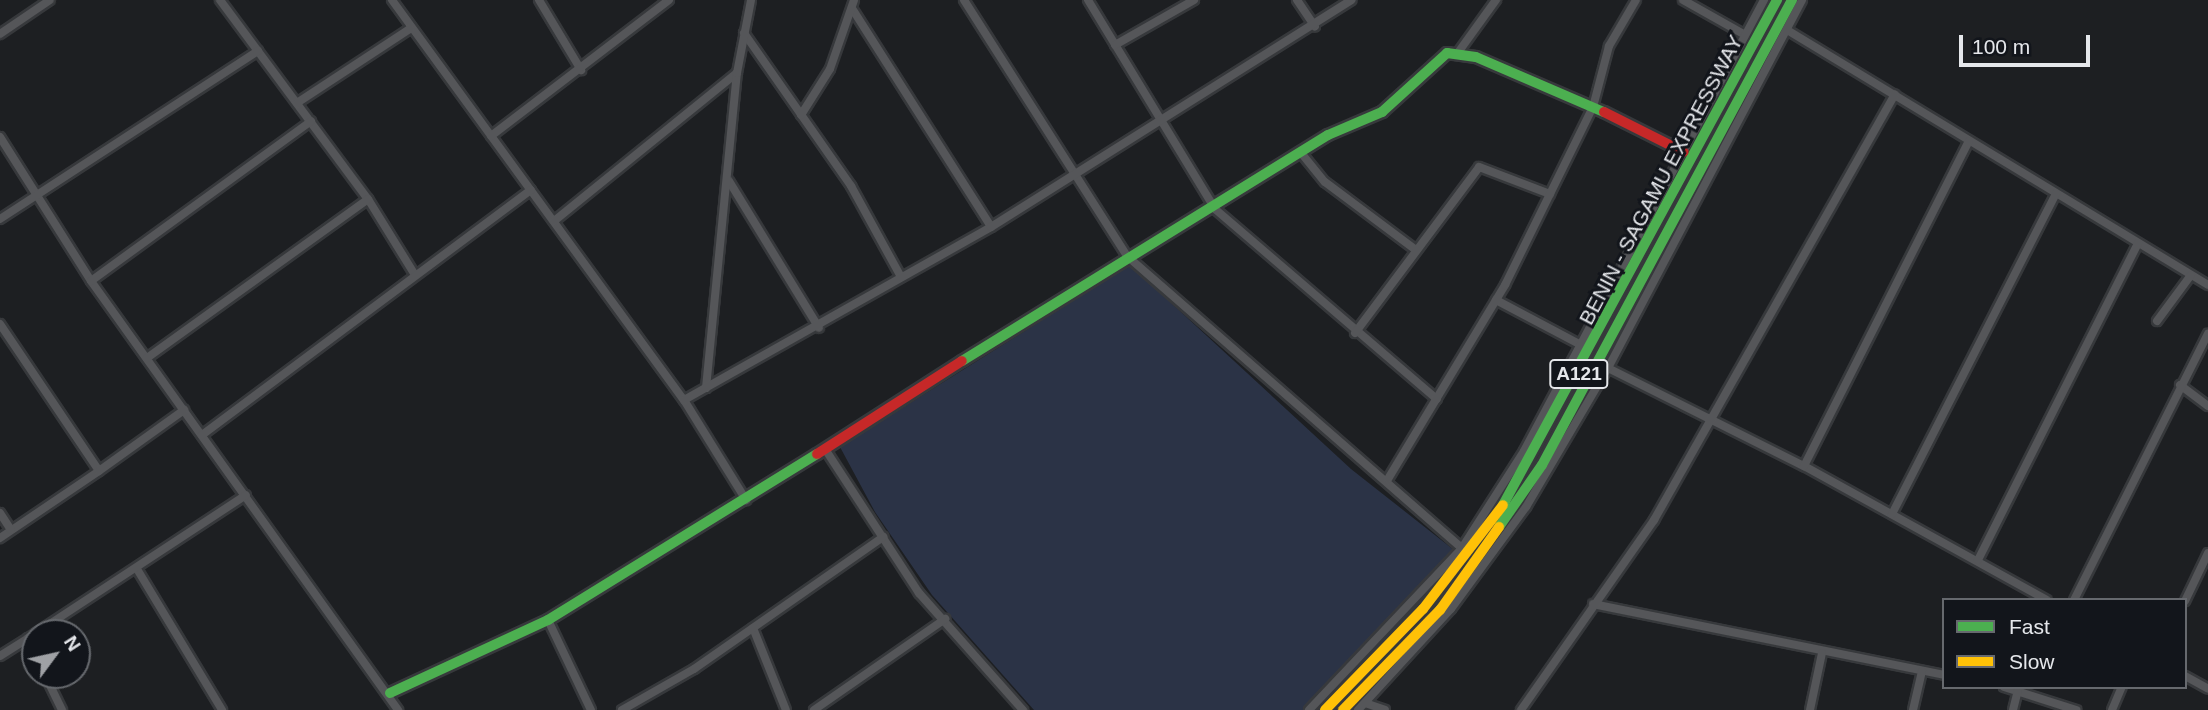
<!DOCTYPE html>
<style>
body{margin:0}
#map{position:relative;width:2208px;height:710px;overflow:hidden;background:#1d1f22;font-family:Arial,sans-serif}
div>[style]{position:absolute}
.green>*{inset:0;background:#2b3346}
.roads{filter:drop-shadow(2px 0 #37393c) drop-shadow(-2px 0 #37393c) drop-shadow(0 2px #37393c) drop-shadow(0 -2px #37393c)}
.street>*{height:8px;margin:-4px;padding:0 4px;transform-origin:4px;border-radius:4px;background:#555659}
.fast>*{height:10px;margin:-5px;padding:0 5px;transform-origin:5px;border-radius:5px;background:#4caf50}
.slow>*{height:10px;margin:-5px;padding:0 5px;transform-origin:5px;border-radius:5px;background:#ffc107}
.jam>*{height:10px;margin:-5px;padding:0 5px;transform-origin:5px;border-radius:5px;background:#c62828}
span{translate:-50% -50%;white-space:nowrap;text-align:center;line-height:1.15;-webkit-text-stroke:6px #12151b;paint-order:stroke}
.shield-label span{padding:2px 5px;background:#12151b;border:2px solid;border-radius:5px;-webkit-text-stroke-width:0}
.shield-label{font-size:19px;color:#e5e7eb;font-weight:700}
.street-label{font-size:21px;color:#e5e7eb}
.legend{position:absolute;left:1942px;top:598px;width:245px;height:91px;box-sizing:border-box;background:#12151b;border:2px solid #66696e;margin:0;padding:9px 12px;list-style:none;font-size:21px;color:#e5e7eb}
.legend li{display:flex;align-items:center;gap:14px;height:35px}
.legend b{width:35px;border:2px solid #66696e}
.north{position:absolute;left:21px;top:619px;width:70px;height:70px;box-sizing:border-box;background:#12151b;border:2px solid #66696e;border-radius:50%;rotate:57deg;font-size:19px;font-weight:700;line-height:28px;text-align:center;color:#e5e7eb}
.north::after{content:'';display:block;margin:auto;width:24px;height:32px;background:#9fa1a5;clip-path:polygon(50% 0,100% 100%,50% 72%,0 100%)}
.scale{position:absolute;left:1959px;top:35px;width:131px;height:32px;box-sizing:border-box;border:4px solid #e5e7eb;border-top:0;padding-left:9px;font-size:21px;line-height:24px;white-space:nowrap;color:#e5e7eb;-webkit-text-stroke:5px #12151b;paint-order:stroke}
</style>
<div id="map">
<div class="green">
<i style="clip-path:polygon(1130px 265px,1351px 469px,1459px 554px,1424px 599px,1315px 710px,1034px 710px,932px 595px,875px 512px,840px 447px)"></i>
</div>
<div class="roads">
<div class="street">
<i style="left:220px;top:0;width:248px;rotate:53.4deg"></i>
<i style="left:368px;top:199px;width:89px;rotate:58.3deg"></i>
<i style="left:392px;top:0;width:495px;rotate:53.9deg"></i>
<i style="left:684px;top:400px;width:118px;rotate:58.2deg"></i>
<i style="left:539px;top:0;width:82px;rotate:59deg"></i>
<i style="left:964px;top:0;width:303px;rotate:57.5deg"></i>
<i style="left:1127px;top:256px;width:444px;rotate:41.1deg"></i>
<i style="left:1088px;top:0;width:245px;rotate:58.7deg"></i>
<i style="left:1215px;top:209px;width:292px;rotate:40.6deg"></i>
<i style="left:1297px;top:0;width:32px;rotate:56deg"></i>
<i style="left:1683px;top:0;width:71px;rotate:29.4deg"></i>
<i style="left:853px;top:10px;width:257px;rotate:57.5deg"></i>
<i style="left:1787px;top:30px;width:492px;rotate:31.2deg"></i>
<i style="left:744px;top:33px;width:187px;rotate:55deg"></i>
<i style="left:851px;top:186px;width:104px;rotate:61.2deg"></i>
<i style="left:0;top:34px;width:60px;rotate:-34.2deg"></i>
<i style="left:1115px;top:45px;width:91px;rotate:-29.7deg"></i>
<i style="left:1457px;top:54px;width:67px;rotate:-54.2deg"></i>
<i style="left:297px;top:103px;width:136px;rotate:-33.3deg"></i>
<i style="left:801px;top:115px;width:54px;rotate:-57.8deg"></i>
<i style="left:830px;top:69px;width:73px;rotate:-70.8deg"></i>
<i style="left:491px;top:136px;width:224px;rotate:-37.4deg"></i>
<i style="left:0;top:137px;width:170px;rotate:57.7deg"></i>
<i style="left:91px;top:281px;width:528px;rotate:54.41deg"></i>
<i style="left:1302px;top:154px;width:36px;rotate:51deg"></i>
<i style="left:1325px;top:182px;width:114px;rotate:36.8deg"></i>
<i style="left:729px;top:181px;width:172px;rotate:58.5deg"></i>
<i style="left:0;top:219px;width:308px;rotate:-33.1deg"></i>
<i style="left:554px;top:221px;width:235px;rotate:-39deg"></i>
<i style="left:91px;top:281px;width:272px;rotate:-36deg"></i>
<i style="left:1496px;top:300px;width:96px;rotate:27.9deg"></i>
<i style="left:2157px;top:321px;width:57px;rotate:-53.5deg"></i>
<i style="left:0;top:324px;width:177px;rotate:56deg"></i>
<i style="left:99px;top:471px;width:120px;rotate:145.9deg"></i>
<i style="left:1355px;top:333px;width:207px;rotate:-53.2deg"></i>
<i style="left:1479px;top:167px;width:76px;rotate:20.8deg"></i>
<i style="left:147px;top:358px;width:272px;rotate:-35.7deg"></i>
<i style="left:1604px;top:366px;width:224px;rotate:26.6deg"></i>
<i style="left:1804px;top:466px;width:277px;rotate:28.9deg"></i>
<i style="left:2180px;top:385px;width:35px;rotate:37deg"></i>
<i style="left:706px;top:388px;width:317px;rotate:-84.4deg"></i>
<i style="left:737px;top:73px;width:74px;rotate:-79.1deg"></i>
<i style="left:684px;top:400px;width:352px;rotate:-29.4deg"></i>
<i style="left:991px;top:227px;width:426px;rotate:-32.2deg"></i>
<i style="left:202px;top:435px;width:410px;rotate:-36.7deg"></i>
<i style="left:825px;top:449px;width:172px;rotate:56.9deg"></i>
<i style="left:919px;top:593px;width:157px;rotate:48.4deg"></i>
<i style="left:1804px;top:466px;width:364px;rotate:-63.1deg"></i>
<i style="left:99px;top:471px;width:105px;rotate:-35.7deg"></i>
<i style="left:1388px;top:479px;width:227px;rotate:-58.9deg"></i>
<i style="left:1505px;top:285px;width:199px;rotate:-63.7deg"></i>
<i style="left:1593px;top:107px;width:63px;rotate:-75.3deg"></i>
<i style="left:1609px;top:46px;width:53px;rotate:-59.6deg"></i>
<i style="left:0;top:513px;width:20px;rotate:57deg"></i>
<i style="left:1892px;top:514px;width:360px;rotate:-62.9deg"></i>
<i style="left:1978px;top:560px;width:355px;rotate:-63.2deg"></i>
<i style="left:137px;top:569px;width:165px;rotate:58.9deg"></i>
<i style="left:2074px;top:600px;width:298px;rotate:-63.3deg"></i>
<i style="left:2185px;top:601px;width:53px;rotate:-64.4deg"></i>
<i style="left:1593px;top:604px;width:358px;rotate:11.4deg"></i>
<i style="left:548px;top:620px;width:100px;rotate:64.5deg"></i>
<i style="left:753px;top:628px;width:88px;rotate:68.1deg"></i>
<i style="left:36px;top:633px;width:251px;rotate:-33.3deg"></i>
<i style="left:28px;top:638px;width:17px;rotate:65deg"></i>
<i style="left:0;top:656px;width:41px;rotate:-32.2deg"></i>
<i style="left:45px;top:675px;width:39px;rotate:64deg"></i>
<i style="left:2185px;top:676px;width:26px;rotate:29deg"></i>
<i style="left:2004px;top:687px;width:76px;rotate:17.7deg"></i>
<i style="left:1365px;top:703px;width:21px;rotate:19deg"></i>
<i style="left:622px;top:710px;width:83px;rotate:-29.7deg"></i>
<i style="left:694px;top:669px;width:231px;rotate:-34.9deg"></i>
<i style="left:814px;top:710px;width:160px;rotate:-34.8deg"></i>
<i style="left:1309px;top:710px;width:223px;rotate:-46.6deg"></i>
<i style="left:1462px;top:548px;width:115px;rotate:-57.4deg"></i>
<i style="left:1524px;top:451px;width:511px;rotate:-61.98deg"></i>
<i style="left:1358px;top:710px;width:137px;rotate:-47.4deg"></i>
<i style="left:1451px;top:609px;width:127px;rotate:-53.7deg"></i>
<i style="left:1526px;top:507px;width:161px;rotate:-59.5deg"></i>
<i style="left:1608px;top:368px;width:416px;rotate:-62.2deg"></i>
<i style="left:1521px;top:710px;width:232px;rotate:-55deg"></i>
<i style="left:1654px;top:520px;width:489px;rotate:-60.5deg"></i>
<i style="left:1810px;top:710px;width:58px;rotate:-78.1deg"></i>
<i style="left:1913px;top:710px;width:40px;rotate:-77deg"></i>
<i style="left:2013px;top:710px;width:21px;rotate:-76deg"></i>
<i style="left:2112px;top:710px;width:25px;rotate:-67deg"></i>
</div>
<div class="fast">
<i style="left:962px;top:361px;width:430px;rotate:-31.7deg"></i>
<i style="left:1328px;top:135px;width:59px;rotate:-23.1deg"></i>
<i style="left:1382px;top:112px;width:88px;rotate:-42.2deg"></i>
<i style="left:1447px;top:53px;width:29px;rotate:8deg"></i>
<i style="left:1476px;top:57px;width:139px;rotate:23.3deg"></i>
<i style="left:1503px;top:505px;width:575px;rotate:-61.52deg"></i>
<i style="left:1499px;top:527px;width:75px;rotate:-55.3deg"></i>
<i style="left:1542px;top:465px;width:528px;rotate:-61.74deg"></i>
<i style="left:390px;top:693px;width:174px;rotate:-24.8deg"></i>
<i style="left:548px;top:620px;width:316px;rotate:-31.7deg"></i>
</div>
<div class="slow">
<i style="left:1325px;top:710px;width:141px;rotate:-45.9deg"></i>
<i style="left:1423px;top:609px;width:131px;rotate:-52.4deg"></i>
<i style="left:1343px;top:710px;width:139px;rotate:-45.9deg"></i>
<i style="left:1440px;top:610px;width:102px;rotate:-54.6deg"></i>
</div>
<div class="jam">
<i style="left:1604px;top:112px;width:89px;rotate:26.6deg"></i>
<i style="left:817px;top:454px;width:172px;rotate:-32.7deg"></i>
</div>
</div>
<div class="shield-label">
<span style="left:1579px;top:374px">A121</span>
</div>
<div class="street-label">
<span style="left:1661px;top:180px;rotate:-62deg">BENIN - SAGAMU EXPRESSWAY</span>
</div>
<ul class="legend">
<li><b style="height:9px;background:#4caf50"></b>Fast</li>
<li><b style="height:9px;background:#ffc107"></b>Slow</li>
</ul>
<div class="north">N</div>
<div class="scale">100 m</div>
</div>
